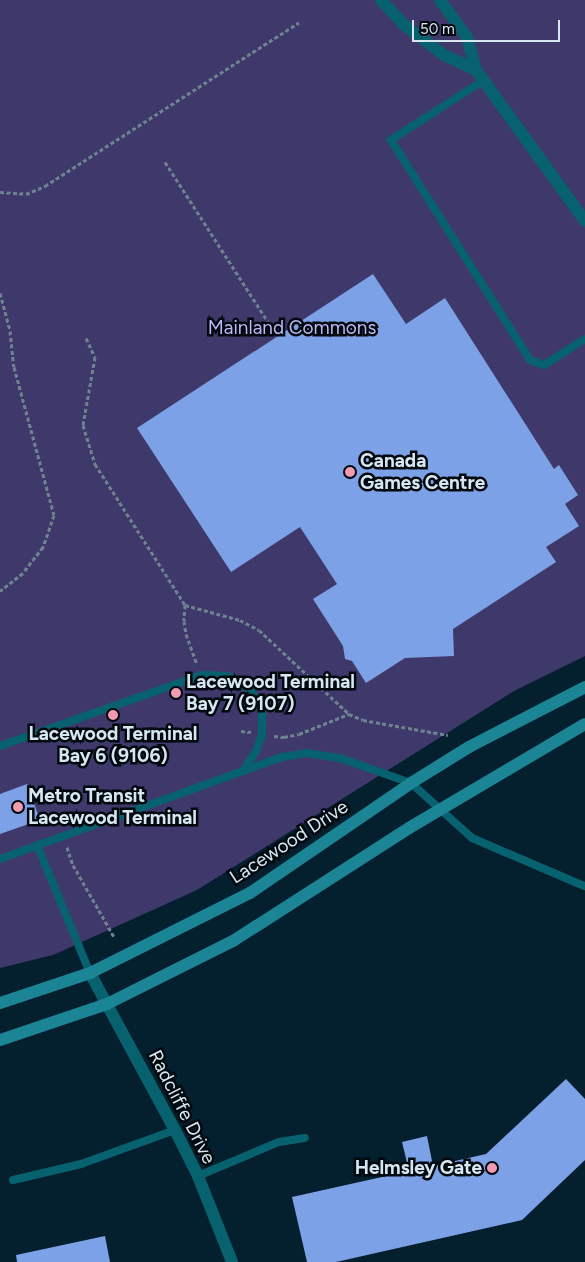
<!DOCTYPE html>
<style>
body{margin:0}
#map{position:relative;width:585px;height:1262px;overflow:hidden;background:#041f2e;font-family:Figtree,sans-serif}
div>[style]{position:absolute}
.green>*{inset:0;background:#3f396b}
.building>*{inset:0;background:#7ca1e6}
.path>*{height:3px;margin-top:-1.5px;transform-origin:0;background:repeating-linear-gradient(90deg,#6e8390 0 4px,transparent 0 6.5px)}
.service>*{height:8px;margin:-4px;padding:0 4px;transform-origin:4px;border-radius:4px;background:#08616e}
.minor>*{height:12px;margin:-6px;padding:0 6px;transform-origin:6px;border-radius:6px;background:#08616e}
.tertiary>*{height:12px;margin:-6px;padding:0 6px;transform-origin:6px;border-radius:6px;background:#08616e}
.secondary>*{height:12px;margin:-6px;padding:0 6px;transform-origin:6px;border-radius:6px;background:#1b8596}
.dots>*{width:14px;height:14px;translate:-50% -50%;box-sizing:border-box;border:2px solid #01080e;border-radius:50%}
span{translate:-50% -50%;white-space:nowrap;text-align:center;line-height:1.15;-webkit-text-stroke:5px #01080e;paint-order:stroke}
.park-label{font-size:19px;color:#bcb8f4}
.poi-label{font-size:19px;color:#d7e7f1;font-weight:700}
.left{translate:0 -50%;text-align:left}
.right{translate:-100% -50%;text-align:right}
.street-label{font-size:19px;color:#d7e7f1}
.scale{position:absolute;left:412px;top:20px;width:148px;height:22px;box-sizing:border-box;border:2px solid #d7e7f1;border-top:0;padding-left:6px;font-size:15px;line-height:18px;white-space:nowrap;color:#d7e7f1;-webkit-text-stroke:4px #01080e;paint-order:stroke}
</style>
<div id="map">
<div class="green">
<i style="clip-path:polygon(0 0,585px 0,585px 656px,514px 691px,197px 890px,53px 955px,0 968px)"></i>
</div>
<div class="building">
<i style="clip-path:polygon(373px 274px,406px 324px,445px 298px,554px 469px,559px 465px,578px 495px,565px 504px,579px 526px,546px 547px,556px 562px,453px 629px,454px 656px,405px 658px,366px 683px,352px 661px,345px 659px,343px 646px,313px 599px,337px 584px,300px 527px,231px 572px,137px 428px)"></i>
<i style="clip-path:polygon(27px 784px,40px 820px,0 834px,0 794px)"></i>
<i style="clip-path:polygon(566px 1079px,585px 1099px,585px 1160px,522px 1220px,336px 1262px,307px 1262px,292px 1197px,409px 1171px,402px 1142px,427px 1136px,433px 1166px,486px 1154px)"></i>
<i style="clip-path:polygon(105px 1236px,110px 1262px,17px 1262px,16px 1255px)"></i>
</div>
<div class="path">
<i style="left:165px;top:162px;width:201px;rotate:57.2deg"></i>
<i style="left:0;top:192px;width:26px;rotate:4deg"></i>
<i style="left:26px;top:194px;width:21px;rotate:-23deg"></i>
<i style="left:45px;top:186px;width:302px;rotate:-32.8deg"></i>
<i style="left:0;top:293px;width:39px;rotate:75deg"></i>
<i style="left:10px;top:331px;width:36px;rotate:84deg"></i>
<i style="left:14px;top:367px;width:153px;rotate:74.9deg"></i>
<i style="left:54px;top:515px;width:34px;rotate:109deg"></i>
<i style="left:43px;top:547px;width:33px;rotate:128deg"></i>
<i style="left:23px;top:573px;width:29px;rotate:142deg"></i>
<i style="left:86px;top:338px;width:21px;rotate:65deg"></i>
<i style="left:95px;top:357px;width:69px;rotate:100deg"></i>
<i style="left:83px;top:425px;width:41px;rotate:72.9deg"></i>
<i style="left:95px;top:464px;width:167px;rotate:57.4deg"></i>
<i style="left:185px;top:605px;width:16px;rotate:94deg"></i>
<i style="left:184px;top:621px;width:13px;rotate:81deg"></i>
<i style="left:186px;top:634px;width:32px;rotate:70deg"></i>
<i style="left:185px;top:605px;width:57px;rotate:15.3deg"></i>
<i style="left:240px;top:620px;width:21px;rotate:28deg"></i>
<i style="left:259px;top:630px;width:123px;rotate:43deg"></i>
<i style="left:349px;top:714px;width:15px;rotate:23deg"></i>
<i style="left:363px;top:720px;width:86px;rotate:10deg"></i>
<i style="left:241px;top:731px;width:10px;rotate:6deg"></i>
<i style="left:274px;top:736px;width:10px;rotate:6deg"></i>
<i style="left:284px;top:737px;width:15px;rotate:-11deg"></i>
<i style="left:299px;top:734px;width:54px;rotate:-21.8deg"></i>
<i style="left:56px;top:814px;width:11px;rotate:75deg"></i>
<i style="left:67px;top:847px;width:19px;rotate:72deg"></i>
<i style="left:73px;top:865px;width:83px;rotate:60.3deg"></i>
</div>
<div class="service">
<i style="left:484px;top:80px;width:111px;rotate:147.2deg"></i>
<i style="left:391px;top:140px;width:260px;rotate:57.7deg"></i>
<i style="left:530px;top:360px;width:15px;rotate:20deg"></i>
<i style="left:544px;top:365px;width:49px;rotate:-32.4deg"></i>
<i style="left:0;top:746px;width:214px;rotate:-19.4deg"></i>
<i style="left:202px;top:675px;width:26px;rotate:2deg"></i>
<i style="left:228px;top:676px;width:27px;rotate:33deg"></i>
<i style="left:251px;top:691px;width:23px;rotate:61deg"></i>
<i style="left:262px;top:711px;width:23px;rotate:90deg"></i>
<i style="left:262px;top:734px;width:18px;rotate:109deg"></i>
<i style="left:256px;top:751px;width:24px;rotate:123deg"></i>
<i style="left:37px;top:845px;width:139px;rotate:67.5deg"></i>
<i style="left:0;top:859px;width:300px;rotate:-19.9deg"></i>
<i style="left:282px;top:757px;width:25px;rotate:-9deg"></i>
<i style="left:307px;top:753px;width:33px;rotate:9deg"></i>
<i style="left:340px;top:758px;width:75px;rotate:19.4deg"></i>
<i style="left:411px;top:783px;width:82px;rotate:42deg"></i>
<i style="left:472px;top:838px;width:122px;rotate:23.2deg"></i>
<i style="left:198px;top:1176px;width:88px;rotate:-22.8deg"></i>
<i style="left:279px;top:1142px;width:26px;rotate:-9deg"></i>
<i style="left:13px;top:1180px;width:70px;rotate:-13.2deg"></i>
<i style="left:81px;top:1164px;width:100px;rotate:-19.9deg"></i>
</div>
<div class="minor">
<i style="left:381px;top:0;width:33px;rotate:47deg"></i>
<i style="left:403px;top:24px;width:51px;rotate:37.1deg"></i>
<i style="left:444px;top:55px;width:35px;rotate:25deg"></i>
<i style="left:476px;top:70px;width:186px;rotate:54.2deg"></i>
<i style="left:440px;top:0;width:46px;rotate:53.9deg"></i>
<i style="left:467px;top:37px;width:34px;rotate:75deg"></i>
</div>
<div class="tertiary">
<i style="left:90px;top:973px;width:179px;rotate:61.6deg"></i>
<i style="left:175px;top:1130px;width:51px;rotate:63.4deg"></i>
<i style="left:198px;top:1176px;width:92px;rotate:68.4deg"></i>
</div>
<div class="secondary">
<i style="left:0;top:1003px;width:95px;rotate:-18.4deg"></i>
<i style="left:90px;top:973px;width:179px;rotate:-26.6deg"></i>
<i style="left:250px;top:893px;width:195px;rotate:-34.3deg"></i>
<i style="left:411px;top:783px;width:68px;rotate:-31.8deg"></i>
<i style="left:469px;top:747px;width:131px;rotate:-27.3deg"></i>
<i style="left:0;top:1040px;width:113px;rotate:-18.6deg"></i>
<i style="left:107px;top:1004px;width:141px;rotate:-26.6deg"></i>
<i style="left:233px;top:941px;width:209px;rotate:-32.7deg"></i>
<i style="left:409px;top:828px;width:204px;rotate:-30.6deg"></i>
</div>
<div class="dots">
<i style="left:350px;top:472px;background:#f19ab1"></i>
<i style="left:176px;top:693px;background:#f19ab1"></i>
<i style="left:113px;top:715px;background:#f19ab1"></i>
<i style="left:18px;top:807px;background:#f19ab1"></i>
<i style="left:492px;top:1168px;background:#f19ab1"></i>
</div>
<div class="park-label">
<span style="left:292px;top:328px">Mainland Commons</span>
</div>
<div class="poi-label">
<span class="left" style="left:360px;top:472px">Canada<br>Games Centre</span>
<span class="left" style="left:186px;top:693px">Lacewood Terminal<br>Bay 7 (9107)</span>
<span style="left:113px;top:745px">Lacewood Terminal<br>Bay 6 (9106)</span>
<span class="left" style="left:28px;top:807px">Metro Transit<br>Lacewood Terminal</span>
<span class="right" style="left:482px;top:1168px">Helmsley Gate</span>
</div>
<div class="street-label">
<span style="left:289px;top:842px;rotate:-33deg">Lacewood Drive</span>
<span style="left:182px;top:1107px;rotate:63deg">Radcliffe Drive</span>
</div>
<div class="scale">50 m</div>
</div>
